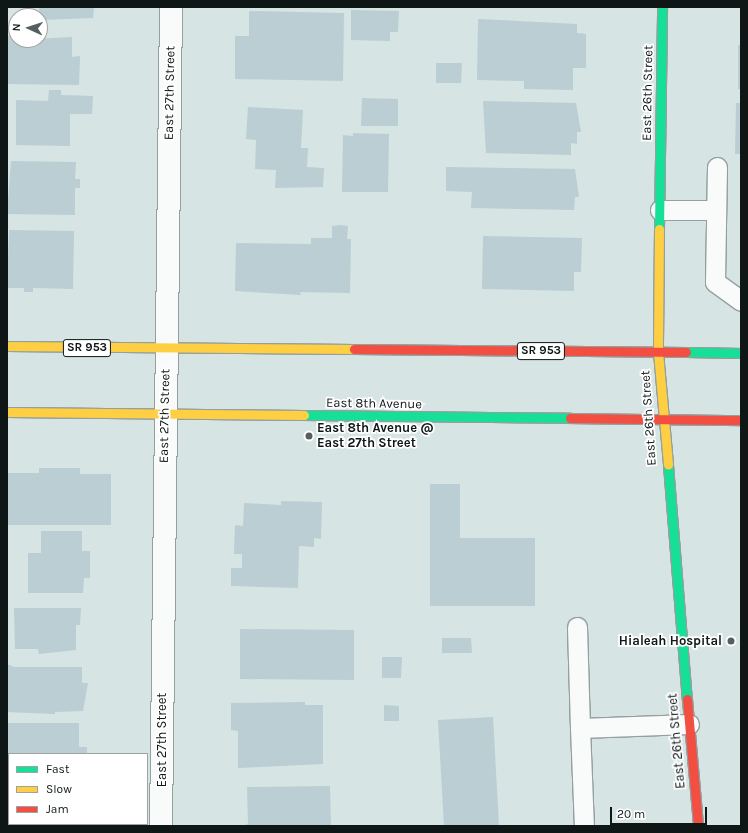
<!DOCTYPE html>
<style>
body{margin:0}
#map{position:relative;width:748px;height:833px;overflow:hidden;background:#d6e4e3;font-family:Karla,sans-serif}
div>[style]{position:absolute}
.building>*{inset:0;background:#baced3}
.roads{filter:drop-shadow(1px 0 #949f9e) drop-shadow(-1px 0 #949f9e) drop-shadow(0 1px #949f9e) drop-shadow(0 -1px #949f9e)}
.lane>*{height:19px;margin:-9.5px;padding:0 9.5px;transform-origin:9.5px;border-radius:9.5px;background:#f9fbfb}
.street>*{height:22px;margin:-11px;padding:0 11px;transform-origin:11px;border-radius:11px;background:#f9fbfb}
.fast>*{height:9px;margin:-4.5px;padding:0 4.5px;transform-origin:4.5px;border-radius:4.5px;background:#16e098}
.slow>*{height:9px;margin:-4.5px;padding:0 4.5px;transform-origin:4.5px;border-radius:4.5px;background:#ffcf43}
.jam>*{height:9px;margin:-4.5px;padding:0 4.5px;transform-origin:4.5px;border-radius:4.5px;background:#f24e42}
.dots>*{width:11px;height:11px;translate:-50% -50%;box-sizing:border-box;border:2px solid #fff;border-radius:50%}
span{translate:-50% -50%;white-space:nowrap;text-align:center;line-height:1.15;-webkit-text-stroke:3.5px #fff;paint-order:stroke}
.shield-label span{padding:1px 3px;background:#fff;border:1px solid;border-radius:3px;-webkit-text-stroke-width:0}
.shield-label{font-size:12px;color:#0e1716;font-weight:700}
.street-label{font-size:13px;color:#0e1716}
.poi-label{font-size:13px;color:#0e1716;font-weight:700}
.left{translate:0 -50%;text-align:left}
.right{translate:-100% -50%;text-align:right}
.frame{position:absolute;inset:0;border:8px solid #0e1716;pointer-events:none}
.legend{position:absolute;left:8px;top:753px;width:140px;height:72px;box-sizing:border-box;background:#fff;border:1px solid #9fa2a2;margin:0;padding:5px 7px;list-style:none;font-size:12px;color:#0e1716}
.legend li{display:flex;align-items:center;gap:8px;height:20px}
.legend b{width:20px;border:1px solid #9fa2a2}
.north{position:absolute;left:8px;top:8px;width:40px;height:40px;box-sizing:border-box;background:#fff;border:1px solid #9fa2a2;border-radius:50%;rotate:273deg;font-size:11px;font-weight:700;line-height:16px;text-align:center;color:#0e1716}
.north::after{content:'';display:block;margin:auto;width:14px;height:18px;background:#545f5e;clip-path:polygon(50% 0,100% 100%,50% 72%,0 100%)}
.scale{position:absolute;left:610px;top:807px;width:97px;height:18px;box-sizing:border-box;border:2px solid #0e1716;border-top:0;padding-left:5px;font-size:12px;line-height:14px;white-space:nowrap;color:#0e1716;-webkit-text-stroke:3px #fff;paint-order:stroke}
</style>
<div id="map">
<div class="building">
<i style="clip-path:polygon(39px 7px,94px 7px,93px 18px,40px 20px)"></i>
<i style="clip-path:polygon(351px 10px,399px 11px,398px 32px,390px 32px,390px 41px,351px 40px)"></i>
<i style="clip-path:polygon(249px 11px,344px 13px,343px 81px,235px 79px,235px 36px,249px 36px)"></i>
<i style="clip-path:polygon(478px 19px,577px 24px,577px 33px,586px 34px,586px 68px,573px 68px,573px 90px,524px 89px,524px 81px,477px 80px)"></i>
<i style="clip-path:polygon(7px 36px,16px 36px,16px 40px,72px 37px,72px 57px,80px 56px,79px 85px,7px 84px)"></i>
<i style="clip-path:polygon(738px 45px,741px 45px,741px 89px,738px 89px)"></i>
<i style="clip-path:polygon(436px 63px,462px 63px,461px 83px,436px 83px)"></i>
<i style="clip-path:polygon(49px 90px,61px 90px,61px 95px,93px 96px,92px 114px,70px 114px,70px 146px,16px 145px,16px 100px,48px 101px)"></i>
<i style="clip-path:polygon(362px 98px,398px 99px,398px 126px,361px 126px)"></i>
<i style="clip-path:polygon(483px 101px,576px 103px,581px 132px,577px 132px,577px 144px,571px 143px,571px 155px,486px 153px)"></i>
<i style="clip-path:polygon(736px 103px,741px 103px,741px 154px,735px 154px)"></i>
<i style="clip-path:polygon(248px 107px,303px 110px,301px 148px,308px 148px,307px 167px,324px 168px,323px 187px,275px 188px,276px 170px,255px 169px,256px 140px,246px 139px)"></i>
<i style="clip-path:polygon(353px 133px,389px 134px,388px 192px,342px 192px,343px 135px,353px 136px)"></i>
<i style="clip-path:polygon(11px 161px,76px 162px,75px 179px,80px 179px,80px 188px,75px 188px,75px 215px,7px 214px)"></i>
<i style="clip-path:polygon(446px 167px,575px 169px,579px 197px,575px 197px,574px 210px,471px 208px,472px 192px,446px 191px)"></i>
<i style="clip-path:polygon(340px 225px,348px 226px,347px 239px,351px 239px,350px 293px,300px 292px,301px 295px,235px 291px,236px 243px,311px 244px,311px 238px,332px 238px,332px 226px)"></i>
<i style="clip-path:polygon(9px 230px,74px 231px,73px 289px,33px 288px,33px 292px,24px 292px,24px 288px,7px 288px)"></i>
<i style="clip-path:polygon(483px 236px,582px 238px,581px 272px,574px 272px,574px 291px,482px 289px)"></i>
<i style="clip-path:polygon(39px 468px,80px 468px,80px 474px,111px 474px,111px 525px,7px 525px,7px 473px,39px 473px)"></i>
<i style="clip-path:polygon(430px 484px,460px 484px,460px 538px,535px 538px,535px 606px,430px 606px)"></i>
<i style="clip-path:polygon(281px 501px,322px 502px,321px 539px,314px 538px,314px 547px,299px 546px,298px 588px,231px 586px,231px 568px,242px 568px,242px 554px,234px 554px,235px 525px,243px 526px,244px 503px,281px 505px)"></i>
<i style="clip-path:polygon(41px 531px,82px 531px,82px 551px,90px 551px,90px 578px,84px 578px,83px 593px,28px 593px,28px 553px,41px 553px)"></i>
<i style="clip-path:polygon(14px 608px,81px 608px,80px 625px,76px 625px,76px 650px,39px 654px,38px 649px,15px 649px)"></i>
<i style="clip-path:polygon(240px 629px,354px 630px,354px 680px,240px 679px)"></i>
<i style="clip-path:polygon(442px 638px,471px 638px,472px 653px,442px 653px)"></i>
<i style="clip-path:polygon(382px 657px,402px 657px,401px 678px,382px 678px)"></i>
<i style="clip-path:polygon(7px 664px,14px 667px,82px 667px,82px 683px,88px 683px,83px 711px,55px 712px,55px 714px,7px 712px)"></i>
<i style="clip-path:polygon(305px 702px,305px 705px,323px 705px,323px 764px,238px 768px,238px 731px,231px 730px,231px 703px)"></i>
<i style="clip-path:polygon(384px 705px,399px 706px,399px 721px,384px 721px)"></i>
<i style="clip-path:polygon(493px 717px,499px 826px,444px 826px,438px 720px)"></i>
<i style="clip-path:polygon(7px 723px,79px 723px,79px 747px,87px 747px,87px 754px,9px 754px,7px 772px)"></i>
<i style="clip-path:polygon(330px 786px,331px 826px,242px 826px,248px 824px,247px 787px)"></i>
<i style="clip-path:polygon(7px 788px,9px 824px,86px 826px,7px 826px)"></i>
</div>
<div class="roads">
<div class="lane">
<i style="left:717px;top:167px;width:115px;rotate:91deg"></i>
<i style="left:715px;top:282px;width:32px;rotate:36deg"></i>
<i style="left:660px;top:210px;width:56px"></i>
<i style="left:577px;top:627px;width:101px;rotate:88.3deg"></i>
<i style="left:580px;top:728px;width:109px;rotate:-2.1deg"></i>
<i style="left:580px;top:728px;width:98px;rotate:87.7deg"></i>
</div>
<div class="street">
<i style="left:161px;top:826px;width:819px;rotate:-89.3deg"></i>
</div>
<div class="fast">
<i style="left:659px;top:229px;width:222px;rotate:-89.2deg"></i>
<i style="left:686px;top:352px;width:55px;rotate:1deg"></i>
<i style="left:304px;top:415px;width:266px;rotate:0.6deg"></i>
<i style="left:668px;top:465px;width:235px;rotate:85.4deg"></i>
</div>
<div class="slow">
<i style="left:659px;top:229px;width:123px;rotate:90.5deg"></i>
<i style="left:658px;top:352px;width:113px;rotate:84.9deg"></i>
<i style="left:7px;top:346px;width:347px;rotate:0.5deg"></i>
<i style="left:7px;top:412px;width:297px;rotate:0.6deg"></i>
</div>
<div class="jam">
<i style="left:354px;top:349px;width:332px;rotate:0.5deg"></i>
<i style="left:570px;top:418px;width:171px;rotate:0.7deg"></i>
<i style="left:687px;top:699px;width:127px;rotate:85deg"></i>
</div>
</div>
<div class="dots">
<i style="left:309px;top:436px;background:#545f5e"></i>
<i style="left:731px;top:641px;background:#545f5e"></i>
</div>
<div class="shield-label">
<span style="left:87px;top:348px">SR 953</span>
<span style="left:541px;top:351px">SR 953</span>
</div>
<div class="street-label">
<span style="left:170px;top:93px;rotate:-89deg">East 27th Street</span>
<span style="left:648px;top:93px;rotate:-89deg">East 26th Street</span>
<span style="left:374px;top:404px;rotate:1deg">East 8th Avenue</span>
<span style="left:165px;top:416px;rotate:-89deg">East 27th Street</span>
<span style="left:649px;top:418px;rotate:-94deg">East 26th Street</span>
<span style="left:162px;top:740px;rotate:-90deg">East 27th Street</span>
<span style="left:677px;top:741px;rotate:-95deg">East 26th Street</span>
</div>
<div class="poi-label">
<span class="left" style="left:317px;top:436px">East 8th Avenue @<br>East 27th Street</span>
<span class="right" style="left:722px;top:641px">Hialeah Hospital</span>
</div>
<div class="frame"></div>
<ul class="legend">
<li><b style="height:5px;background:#16e098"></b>Fast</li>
<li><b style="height:5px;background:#ffcf43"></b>Slow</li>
<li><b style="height:5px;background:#f24e42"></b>Jam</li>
</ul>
<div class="north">N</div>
<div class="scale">20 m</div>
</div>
